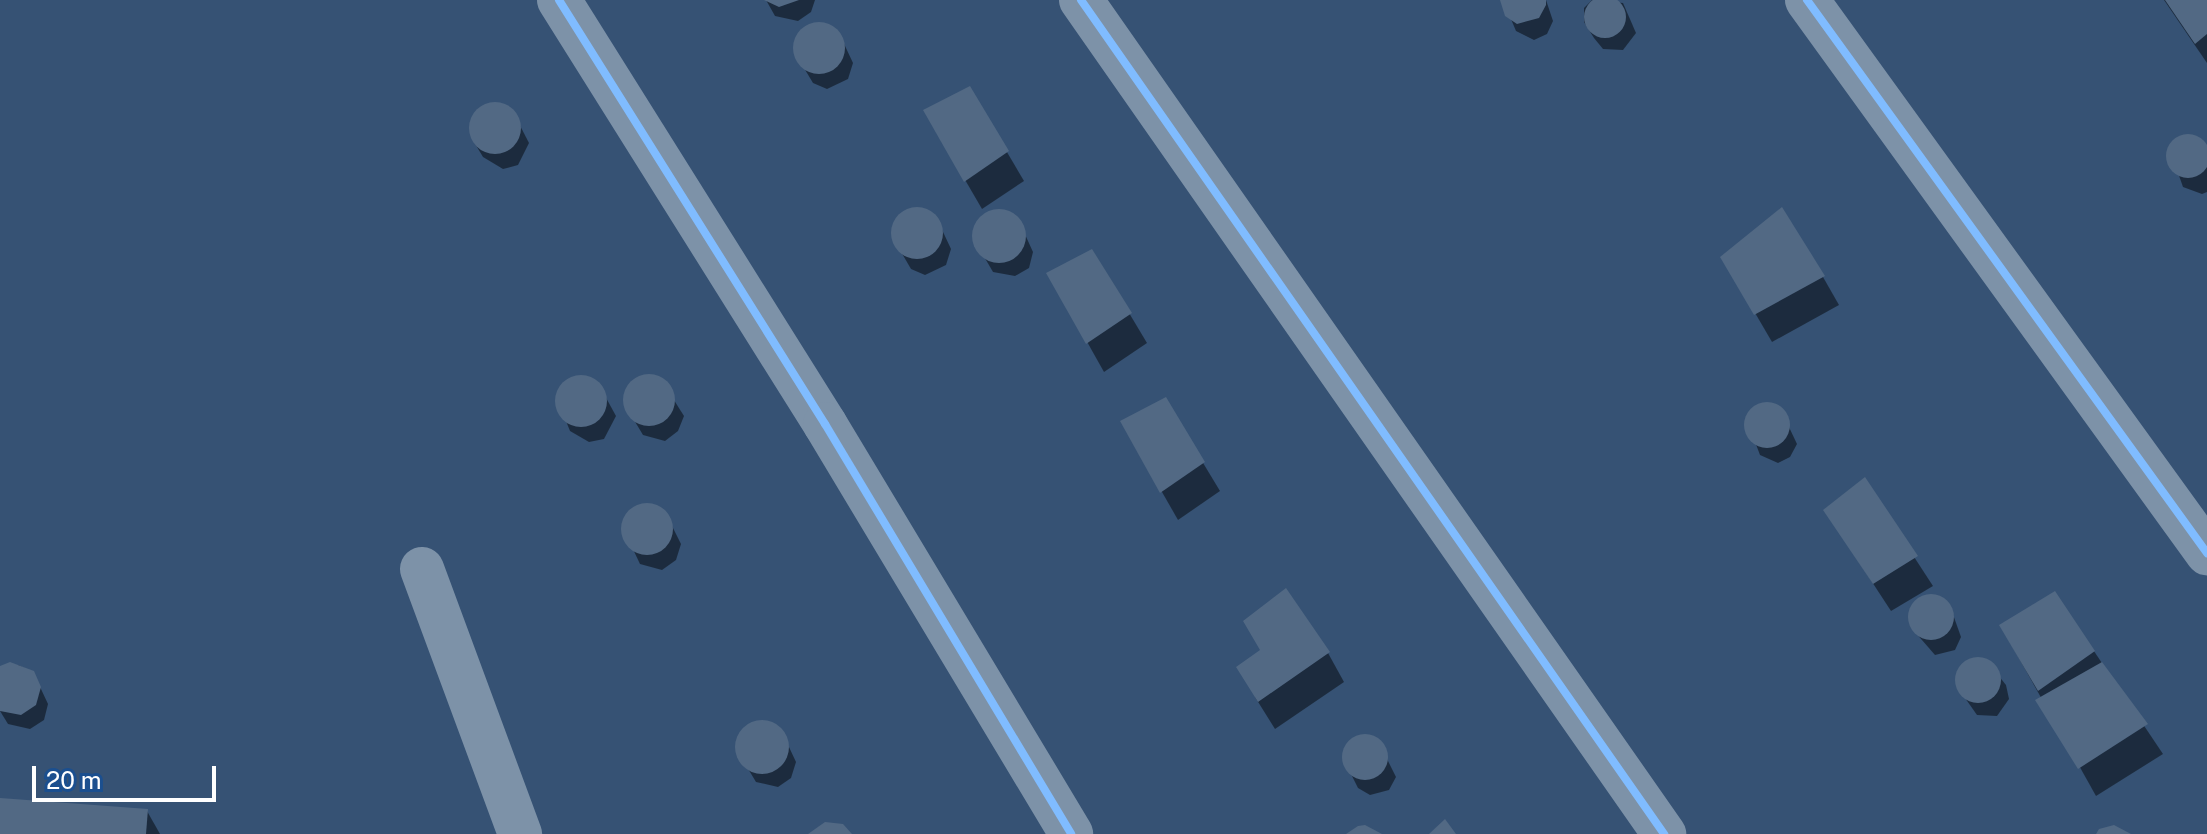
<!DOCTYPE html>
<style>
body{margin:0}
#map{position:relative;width:2207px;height:834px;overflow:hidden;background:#365274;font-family:"Public Sans",sans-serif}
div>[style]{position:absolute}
.shadow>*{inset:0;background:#0007}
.building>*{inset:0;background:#526984}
.round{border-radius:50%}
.street>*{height:44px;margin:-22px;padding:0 22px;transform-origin:22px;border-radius:22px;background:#7d92a8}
.cycleway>*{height:8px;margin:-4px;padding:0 4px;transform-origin:4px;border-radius:4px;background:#80bcff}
span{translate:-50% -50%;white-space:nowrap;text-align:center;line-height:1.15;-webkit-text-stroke:6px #1b4f8f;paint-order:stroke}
.scale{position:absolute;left:32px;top:766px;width:184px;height:36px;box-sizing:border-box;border:4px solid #fff;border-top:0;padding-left:10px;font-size:24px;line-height:28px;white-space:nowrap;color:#fff;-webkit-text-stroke:6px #1b4f8f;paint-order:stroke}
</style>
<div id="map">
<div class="shadow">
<i style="clip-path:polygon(766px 0,815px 0,811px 12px,798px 21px,775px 16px)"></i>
<i style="clip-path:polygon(1503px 0,1546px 0,1553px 21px,1547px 34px,1534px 40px,1516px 31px)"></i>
<i style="clip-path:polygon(1592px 0,1623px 3px,1636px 33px,1623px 50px,1603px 49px,1594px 38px,1584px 22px,1584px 8px)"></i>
<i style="clip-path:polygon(2164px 0,2207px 0,2207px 63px)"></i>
<i style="clip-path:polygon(814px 24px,838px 31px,853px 63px,848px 79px,827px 89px,813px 83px,795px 53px,802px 31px)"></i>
<i style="clip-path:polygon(969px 88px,1024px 181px,982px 209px,925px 111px)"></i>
<i style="clip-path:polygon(499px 104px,513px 112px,529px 143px,518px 165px,503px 169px,483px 157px,474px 142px,472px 118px,484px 106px)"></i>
<i style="clip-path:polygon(2191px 135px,2207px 146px,2207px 192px,2202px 194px,2183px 187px,2170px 150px,2177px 139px)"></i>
<i style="clip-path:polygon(912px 209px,936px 217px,951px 249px,946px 265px,925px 275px,911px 269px,893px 238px,900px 216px)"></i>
<i style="clip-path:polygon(995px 212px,1018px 219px,1033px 252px,1029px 268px,1015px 276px,993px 272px,975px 241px,982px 219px)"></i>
<i style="clip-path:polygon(1092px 251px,1147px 343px,1104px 372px,1049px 274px)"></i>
<i style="clip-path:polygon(1723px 258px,1823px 277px,1839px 305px,1772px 342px)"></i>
<i style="clip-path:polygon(645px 376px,660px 378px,684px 416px,678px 431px,665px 441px,643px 435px,625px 405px,631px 383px)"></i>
<i style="clip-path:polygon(585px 377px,599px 385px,616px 416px,604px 439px,589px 442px,570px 431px,557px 399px,563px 384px)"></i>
<i style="clip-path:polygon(1165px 400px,1220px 491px,1178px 520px,1122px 422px)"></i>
<i style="clip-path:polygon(1767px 403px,1780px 408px,1797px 444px,1790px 457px,1778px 463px,1760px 455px,1746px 418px,1754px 407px)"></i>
<i style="clip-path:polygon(1864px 480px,1933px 586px,1891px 611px,1825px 510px)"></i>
<i style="clip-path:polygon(642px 505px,665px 512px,681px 544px,676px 560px,662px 570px,640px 564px,622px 526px,629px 512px)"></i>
<i style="clip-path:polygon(2055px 593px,2163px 754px,2096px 796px,2001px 626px)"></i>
<i style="clip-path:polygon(1938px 598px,1950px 606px,1961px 637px,1955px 650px,1935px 655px,1915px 632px,1911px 611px,1918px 600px)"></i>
<i style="clip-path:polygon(1328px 653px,1344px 682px,1275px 729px,1255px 697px)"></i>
<i style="clip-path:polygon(1972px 660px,1986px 660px,2006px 685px,2009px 699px,1997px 716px,1977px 715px,1958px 688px,1961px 668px)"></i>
<i style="clip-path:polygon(18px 665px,33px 672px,48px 704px,44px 720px,30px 729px,8px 724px,0 711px,0 671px)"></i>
<i style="clip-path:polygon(758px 722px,781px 730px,796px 762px,791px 778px,778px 787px,756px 782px,738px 752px,745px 730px)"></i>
<i style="clip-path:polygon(1365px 736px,1378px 741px,1396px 777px,1389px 790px,1370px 795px,1358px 788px,1343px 758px,1352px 740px)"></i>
<i style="clip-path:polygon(0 800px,147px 811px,160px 834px,0 834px)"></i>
</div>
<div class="building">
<i class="round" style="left:1584px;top:-4px;width:42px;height:42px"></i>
<i style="clip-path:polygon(764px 0,799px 0,779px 7px)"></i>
<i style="clip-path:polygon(1500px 0,1546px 0,1546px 5px,1539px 18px,1517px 24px,1505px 16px)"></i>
<i style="clip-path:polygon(2165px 0,2207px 0,2207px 34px,2195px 44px)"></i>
<i class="round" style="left:793px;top:22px;width:52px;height:52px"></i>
<i style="clip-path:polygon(970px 86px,1009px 151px,964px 182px,923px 110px)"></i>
<i class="round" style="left:469px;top:102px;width:52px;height:52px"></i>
<i class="round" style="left:2166px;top:134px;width:44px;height:44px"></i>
<i class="round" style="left:891px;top:207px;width:52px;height:52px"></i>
<i style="clip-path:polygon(1782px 207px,1825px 276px,1754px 315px,1720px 257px)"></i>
<i class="round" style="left:972px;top:209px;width:54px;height:54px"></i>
<i style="clip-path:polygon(1092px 249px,1132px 313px,1086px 344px,1046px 273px)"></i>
<i class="round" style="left:623px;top:374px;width:52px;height:52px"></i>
<i class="round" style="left:555px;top:375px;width:52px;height:52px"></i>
<i style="clip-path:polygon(1166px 397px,1205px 462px,1160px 493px,1120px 421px)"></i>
<i class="round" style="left:1744px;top:402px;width:46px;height:46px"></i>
<i style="clip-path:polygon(1865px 477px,1918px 556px,1873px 584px,1823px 510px)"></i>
<i class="round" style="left:621px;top:503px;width:52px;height:52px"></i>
<i style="clip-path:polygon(1286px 588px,1330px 652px,1258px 702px,1236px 667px,1260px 650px,1243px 621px)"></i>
<i style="clip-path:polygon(2055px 591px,2095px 651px,2038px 691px,1999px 625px)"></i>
<i class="round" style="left:1908px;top:594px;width:46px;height:46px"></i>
<i class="round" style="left:1955px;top:657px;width:46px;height:46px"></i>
<i style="clip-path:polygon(10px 662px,34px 671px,41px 687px,36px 705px,21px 715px,0 711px,0 666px)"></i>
<i style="clip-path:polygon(2102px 662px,2148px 724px,2078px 769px,2035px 700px)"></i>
<i class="round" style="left:735px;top:720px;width:54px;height:54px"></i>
<i class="round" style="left:1342px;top:734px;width:46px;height:46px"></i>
<i style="clip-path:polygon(0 798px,148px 809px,146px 834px,0 834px)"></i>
<i style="clip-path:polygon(1445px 819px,1456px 834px,1429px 834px)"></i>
<i style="clip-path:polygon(825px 822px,843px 824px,852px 834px,808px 834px)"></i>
<i style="clip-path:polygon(1365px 825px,1382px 834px,1346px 834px,1358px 826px)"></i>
<i style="clip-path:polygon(2114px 825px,2131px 834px,2096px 834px,2099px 829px)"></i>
</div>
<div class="street">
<i style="left:559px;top:0;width:501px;rotate:57.9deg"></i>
<i style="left:825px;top:424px;width:478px;rotate:59deg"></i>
<i style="left:1081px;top:0;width:1018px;rotate:55.04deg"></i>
<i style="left:1807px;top:0;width:683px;rotate:54.12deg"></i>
<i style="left:422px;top:569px;width:283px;rotate:69.7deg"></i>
</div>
<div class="cycleway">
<i style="left:559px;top:0;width:501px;rotate:57.9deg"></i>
<i style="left:825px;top:424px;width:478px;rotate:59deg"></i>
<i style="left:1081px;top:0;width:1018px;rotate:55.04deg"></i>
<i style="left:1807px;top:0;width:683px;rotate:54.12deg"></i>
</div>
<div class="scale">20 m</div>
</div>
